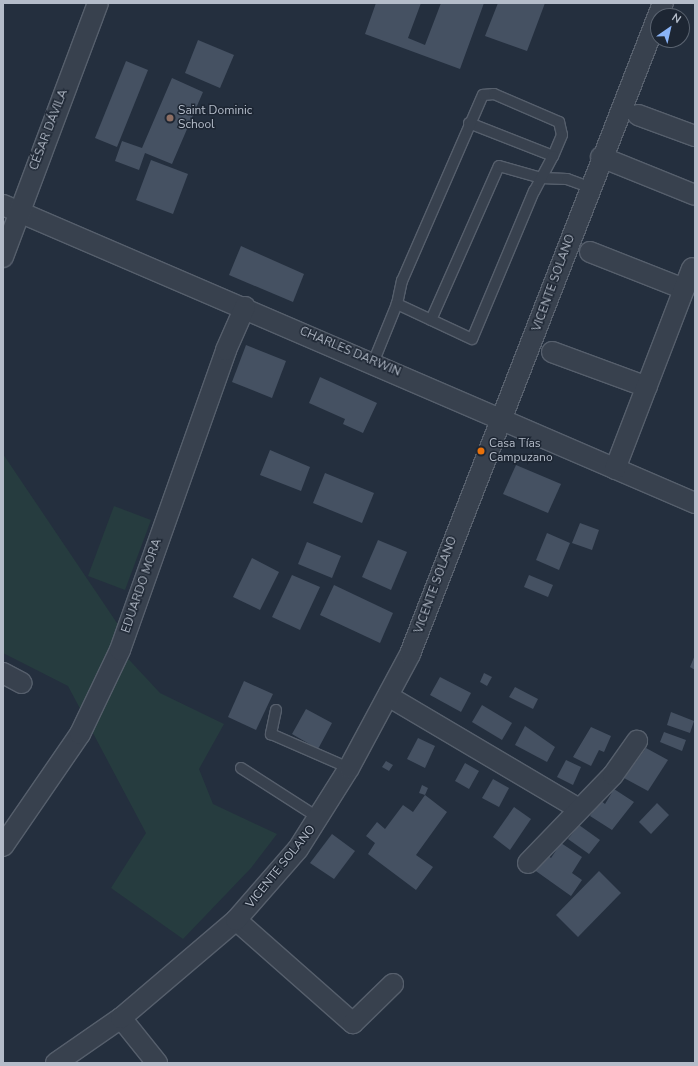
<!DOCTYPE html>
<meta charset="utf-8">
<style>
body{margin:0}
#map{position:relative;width:698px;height:1066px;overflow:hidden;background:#242f3e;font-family:"Nunito Sans",sans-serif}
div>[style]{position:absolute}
.green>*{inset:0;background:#263c3f}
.building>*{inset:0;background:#455162}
.roads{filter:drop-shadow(1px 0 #565f6c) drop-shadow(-1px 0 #565f6c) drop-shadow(0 1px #565f6c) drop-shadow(0 -1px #565f6c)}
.lane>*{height:10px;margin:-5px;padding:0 5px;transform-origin:5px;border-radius:5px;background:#38414e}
.street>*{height:20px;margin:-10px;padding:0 10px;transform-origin:10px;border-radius:10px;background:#38414e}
.dots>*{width:11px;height:11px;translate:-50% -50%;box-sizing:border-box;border:2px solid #1d2633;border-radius:50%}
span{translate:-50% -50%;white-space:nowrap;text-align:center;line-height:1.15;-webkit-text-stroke:3px #1d2633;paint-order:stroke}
.poi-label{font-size:12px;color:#b4bcc9}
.left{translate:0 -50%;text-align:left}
.street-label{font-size:12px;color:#b4bcc9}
.frame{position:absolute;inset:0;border:4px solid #b4bcc9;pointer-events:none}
.north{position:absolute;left:650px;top:8px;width:40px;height:40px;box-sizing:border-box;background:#1d2633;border:1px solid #59626f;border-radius:50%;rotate:34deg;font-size:11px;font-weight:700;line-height:16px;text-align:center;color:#b4bcc9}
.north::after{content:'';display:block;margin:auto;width:14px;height:18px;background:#8ab4f8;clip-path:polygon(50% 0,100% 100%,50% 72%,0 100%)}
</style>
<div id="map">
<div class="green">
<i style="clip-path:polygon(3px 454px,119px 626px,120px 650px,160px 693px,224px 724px,199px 769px,213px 804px,277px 834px,251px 868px,183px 939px,111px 888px,146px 833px,68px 686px,3px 653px)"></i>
<i style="clip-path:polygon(114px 506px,151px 520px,125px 590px,88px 576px)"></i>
</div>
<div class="building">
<i style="clip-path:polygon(376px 3px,421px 3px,408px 38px,425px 45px,441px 3px,484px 3px,460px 69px,365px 34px)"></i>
<i style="clip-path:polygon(498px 3px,545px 3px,527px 51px,485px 36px)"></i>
<i style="clip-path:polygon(198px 40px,234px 55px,220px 88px,185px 73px)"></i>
<i style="clip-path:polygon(126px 61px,148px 70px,117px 147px,95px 138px)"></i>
<i style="clip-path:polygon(172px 78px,203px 92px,172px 164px,145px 153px,139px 170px,115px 161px,122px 141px,142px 148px)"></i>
<i style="clip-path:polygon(151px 160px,188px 174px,173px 214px,136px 200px)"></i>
<i style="clip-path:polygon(241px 246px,304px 274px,293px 302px,229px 275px)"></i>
<i style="clip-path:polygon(246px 345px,286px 361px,272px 398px,232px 382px)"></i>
<i style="clip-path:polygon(320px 377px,377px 403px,363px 433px,343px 424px,345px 419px,309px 403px)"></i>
<i style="clip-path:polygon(270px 450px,310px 467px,301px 491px,260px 475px)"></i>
<i style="clip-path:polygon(516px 465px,561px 484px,548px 513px,503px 494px)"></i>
<i style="clip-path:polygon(325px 473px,374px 493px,362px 523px,313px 503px)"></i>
<i style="clip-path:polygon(580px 523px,599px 530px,592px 550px,572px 543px)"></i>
<i style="clip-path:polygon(547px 533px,570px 543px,559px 570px,536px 560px)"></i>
<i style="clip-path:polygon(378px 540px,407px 552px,391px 590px,362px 577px)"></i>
<i style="clip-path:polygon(307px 542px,341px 556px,332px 578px,298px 564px)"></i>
<i style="clip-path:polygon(252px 558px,279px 572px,260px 610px,233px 597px)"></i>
<i style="clip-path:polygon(292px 575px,320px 587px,300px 630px,272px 617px)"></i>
<i style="clip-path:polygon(529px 575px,553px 585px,548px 597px,524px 587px)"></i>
<i style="clip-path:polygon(334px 585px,393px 613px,380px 643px,320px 615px)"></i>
<i style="clip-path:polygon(695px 655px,695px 670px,690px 667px)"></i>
<i style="clip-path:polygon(484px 673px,492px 677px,487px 686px,480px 682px)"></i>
<i style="clip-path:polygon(440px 677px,471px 693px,461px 712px,430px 695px)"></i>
<i style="clip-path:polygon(244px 681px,273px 694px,256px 730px,228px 717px)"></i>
<i style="clip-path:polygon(515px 687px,538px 699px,533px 709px,509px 697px)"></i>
<i style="clip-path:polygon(482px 705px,512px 723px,502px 740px,472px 722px)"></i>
<i style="clip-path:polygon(306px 709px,332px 723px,318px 749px,292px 734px)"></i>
<i style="clip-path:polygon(671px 712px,694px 721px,690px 733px,667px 725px)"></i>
<i style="clip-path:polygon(525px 726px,555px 747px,547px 762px,515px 745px)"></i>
<i style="clip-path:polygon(591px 727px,611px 736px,604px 752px,599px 750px,591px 766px,573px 757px)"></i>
<i style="clip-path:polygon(664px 732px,686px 740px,682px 751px,660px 742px)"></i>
<i style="clip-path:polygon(418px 738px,435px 746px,425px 768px,407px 759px)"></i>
<i style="clip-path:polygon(646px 748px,668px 760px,648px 791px,624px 778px)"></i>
<i style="clip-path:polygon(566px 760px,581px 767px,573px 785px,557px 777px)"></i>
<i style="clip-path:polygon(386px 761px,393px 765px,389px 771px,382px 767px)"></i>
<i style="clip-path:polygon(465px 763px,479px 771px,469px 789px,455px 781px)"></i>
<i style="clip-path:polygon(493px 779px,509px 788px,499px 807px,482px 798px)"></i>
<i style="clip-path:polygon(422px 785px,428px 788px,425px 795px,447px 812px,416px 855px,433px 867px,416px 890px,368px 854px,375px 843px,366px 836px,377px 822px,385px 829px,403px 805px,413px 812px,425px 795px,419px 793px)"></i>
<i style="clip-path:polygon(614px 789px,634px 802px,612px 830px,590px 816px,600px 800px,605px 804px)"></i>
<i style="clip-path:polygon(657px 803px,669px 815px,651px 834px,639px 822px)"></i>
<i style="clip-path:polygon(514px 807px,531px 819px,510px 850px,493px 837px)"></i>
<i style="clip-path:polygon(579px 825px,600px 840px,589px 854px,568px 839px)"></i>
<i style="clip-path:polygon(332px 834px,355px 851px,334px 879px,310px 863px)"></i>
<i style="clip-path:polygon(561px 843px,582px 857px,572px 873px,582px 880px,571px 896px,533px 869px,544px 853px,551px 858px)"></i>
<i style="clip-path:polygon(599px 871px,621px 893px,578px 937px,556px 915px)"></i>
</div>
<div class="roads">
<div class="lane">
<i style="left:469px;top:123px;width:90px;rotate:21.4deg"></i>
<i style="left:431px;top:320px;width:168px;rotate:-66.2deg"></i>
<i style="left:499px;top:166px;width:44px;rotate:15.9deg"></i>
<i style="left:541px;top:178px;width:26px;rotate:2deg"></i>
<i style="left:567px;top:179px;width:23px;rotate:20deg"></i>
<i style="left:373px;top:363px;width:64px;rotate:-67.9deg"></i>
<i style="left:397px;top:304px;width:24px;rotate:-78deg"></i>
<i style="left:402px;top:281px;width:203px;rotate:-66.5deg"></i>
<i style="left:483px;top:95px;width:11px;rotate:-5deg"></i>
<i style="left:494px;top:94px;width:71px;rotate:23.3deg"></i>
<i style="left:559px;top:122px;width:13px;rotate:77deg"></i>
<i style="left:562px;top:135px;width:23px;rotate:113deg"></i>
<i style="left:553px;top:156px;width:40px;rotate:118deg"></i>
<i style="left:534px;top:191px;width:160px;rotate:112.7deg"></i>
<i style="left:472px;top:339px;width:83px;rotate:-155deg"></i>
<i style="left:276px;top:710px;width:25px;rotate:102deg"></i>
<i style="left:271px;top:734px;width:85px;rotate:23.6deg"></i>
<i style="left:241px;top:768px;width:93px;rotate:32.7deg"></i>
</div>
<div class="street">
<i style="left:638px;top:115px;width:61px;rotate:20.2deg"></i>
<i style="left:601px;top:157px;width:101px;rotate:22deg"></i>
<i style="left:3px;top:205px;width:753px;rotate:23.3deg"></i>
<i style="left:590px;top:252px;width:101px;rotate:21.5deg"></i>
<i style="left:3px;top:257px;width:271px;rotate:-69.5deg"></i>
<i style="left:552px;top:352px;width:101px;rotate:20.2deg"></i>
<i style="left:615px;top:469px;width:215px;rotate:-69deg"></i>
<i style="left:3px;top:673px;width:21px;rotate:28deg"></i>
<i style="left:388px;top:696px;width:222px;rotate:30.6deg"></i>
<i style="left:3px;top:846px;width:136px;rotate:-55.5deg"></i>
<i style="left:80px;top:734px;width:93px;rotate:-64.5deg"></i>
<i style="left:120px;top:650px;width:318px;rotate:-70.5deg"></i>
<i style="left:226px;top:350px;width:47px;rotate:-66.2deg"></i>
<i style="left:528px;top:863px;width:122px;rotate:-46deg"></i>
<i style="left:613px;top:775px;width:42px;rotate:-54.8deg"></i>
<i style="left:236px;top:920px;width:156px;rotate:41.4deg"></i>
<i style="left:353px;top:1023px;width:56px;rotate:-44.3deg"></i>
<i style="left:121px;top:1018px;width:58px;rotate:51.3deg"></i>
<i style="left:56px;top:1063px;width:79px;rotate:-34.7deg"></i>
<i style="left:121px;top:1018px;width:151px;rotate:-40.4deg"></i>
<i style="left:236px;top:920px;width:94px;rotate:-48.9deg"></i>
<i style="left:298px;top:849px;width:96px;rotate:-57.8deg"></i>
<i style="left:349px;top:768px;width:129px;rotate:-61.8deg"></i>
<i style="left:410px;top:654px;width:698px;rotate:-68.76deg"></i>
</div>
</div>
<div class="dots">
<i style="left:170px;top:118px;background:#8d6e63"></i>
<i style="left:481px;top:451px;background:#e8710a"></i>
</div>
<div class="poi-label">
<span class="left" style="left:178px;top:118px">Saint Dominic<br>School</span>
<span class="left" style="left:489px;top:451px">Casa Tías<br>Campuzano</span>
</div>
<div class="street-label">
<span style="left:49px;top:130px;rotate:-69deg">CÉSAR DÁVILA</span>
<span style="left:554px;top:283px;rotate:-70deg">VICENTE SOLANO</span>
<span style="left:350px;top:352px;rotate:23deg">CHARLES DARWIN</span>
<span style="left:436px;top:585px;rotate:-70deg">VICENTE SOLANO</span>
<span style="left:142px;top:586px;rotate:-71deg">EDUARDO MORA</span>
<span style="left:281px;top:867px;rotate:-51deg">VICENTE SOLANO</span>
</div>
<div class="frame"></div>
<div class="north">N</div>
</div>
